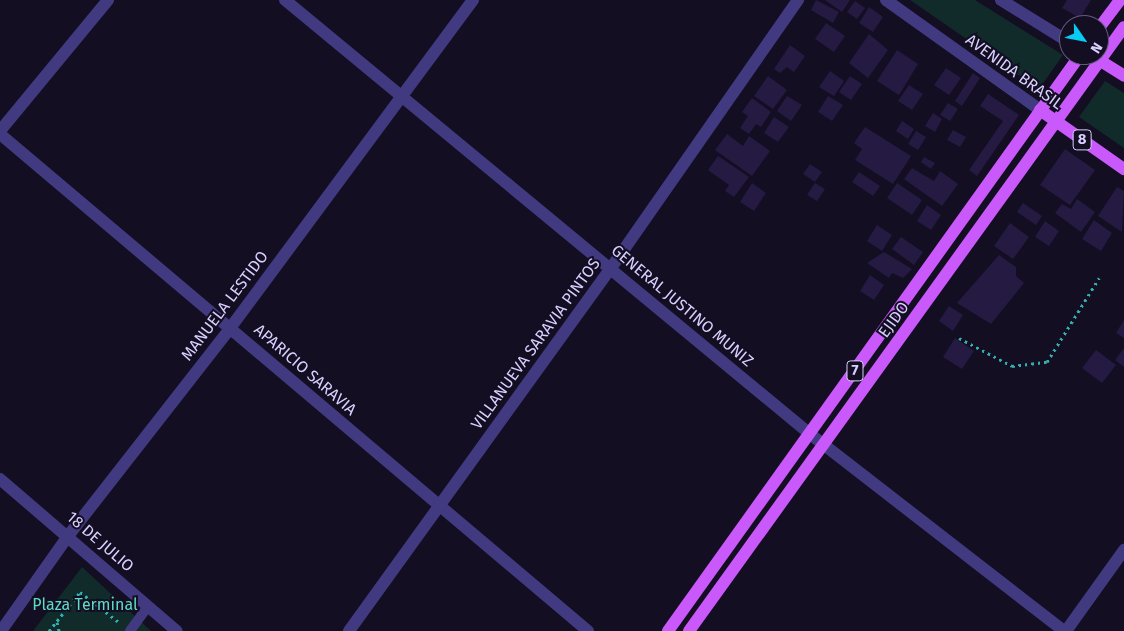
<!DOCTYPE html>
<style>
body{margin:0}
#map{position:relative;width:1124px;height:631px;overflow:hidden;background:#130e22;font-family:"Fira Sans",sans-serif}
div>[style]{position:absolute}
.green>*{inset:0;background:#112b2b}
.building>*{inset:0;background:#251a42}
.path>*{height:3px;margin-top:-1.5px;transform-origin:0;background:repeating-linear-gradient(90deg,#31b0b1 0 2.5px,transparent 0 6.5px)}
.service>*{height:10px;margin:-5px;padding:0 5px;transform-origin:5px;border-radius:5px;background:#413a80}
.minor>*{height:12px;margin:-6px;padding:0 6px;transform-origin:6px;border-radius:6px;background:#413a80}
.tertiary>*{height:12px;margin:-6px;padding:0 6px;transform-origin:6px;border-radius:6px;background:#413a80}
.primary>*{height:12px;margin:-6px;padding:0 6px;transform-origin:6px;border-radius:6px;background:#ca59fb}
span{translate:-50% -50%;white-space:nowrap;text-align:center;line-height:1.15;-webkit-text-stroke:4px #130e22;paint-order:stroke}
.shield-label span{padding:1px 4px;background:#130e22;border:1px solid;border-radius:4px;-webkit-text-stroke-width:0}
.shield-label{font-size:15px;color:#d8d0fe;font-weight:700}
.street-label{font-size:16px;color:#d8d0fe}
.park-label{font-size:16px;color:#5ddcc5}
.north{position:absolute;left:1059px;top:15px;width:50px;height:50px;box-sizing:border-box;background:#130e22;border:1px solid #625c7a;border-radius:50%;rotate:123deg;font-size:14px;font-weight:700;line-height:20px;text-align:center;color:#d8d0fe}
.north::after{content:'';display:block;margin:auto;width:18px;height:22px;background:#06ccf4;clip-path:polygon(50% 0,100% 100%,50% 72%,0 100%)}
</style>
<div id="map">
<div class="green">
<i style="clip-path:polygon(910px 0,975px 0,1063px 55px,1039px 89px)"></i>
<i style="clip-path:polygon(1105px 81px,1124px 93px,1124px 148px,1079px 117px)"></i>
<i style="clip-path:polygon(82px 567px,151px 631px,33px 631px)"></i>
</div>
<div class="building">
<i style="clip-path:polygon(816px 0,839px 12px,833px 23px,811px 10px)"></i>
<i style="clip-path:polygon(825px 0,850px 0,842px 12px)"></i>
<i style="clip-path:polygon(1067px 0,1091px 0,1080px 18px,1062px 8px)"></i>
<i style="clip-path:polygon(855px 1px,865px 8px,857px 19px,847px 12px)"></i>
<i style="clip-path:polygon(869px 7px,883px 17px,873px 32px,859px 23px)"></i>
<i style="clip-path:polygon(826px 23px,845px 36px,834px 52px,815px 39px)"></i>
<i style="clip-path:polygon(869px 34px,888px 50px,868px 78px,849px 63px)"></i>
<i style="clip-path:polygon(790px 45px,805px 56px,794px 72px,787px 67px,780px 73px,774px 69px)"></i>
<i style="clip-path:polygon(897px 50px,918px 64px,899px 95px,877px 81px)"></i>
<i style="clip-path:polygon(946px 68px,961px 78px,949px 95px,934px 85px)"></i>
<i style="clip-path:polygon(830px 71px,844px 81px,834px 96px,819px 87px)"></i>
<i style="clip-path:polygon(973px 73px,980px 78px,962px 106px,955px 101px)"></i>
<i style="clip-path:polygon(768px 76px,787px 90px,773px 109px,754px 96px)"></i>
<i style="clip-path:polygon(850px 76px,862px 84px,851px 100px,839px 92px)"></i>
<i style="clip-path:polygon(909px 85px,923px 94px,912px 110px,898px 101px)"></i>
<i style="clip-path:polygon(988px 94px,1019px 115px,977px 176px,969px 170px,1003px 121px,980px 106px)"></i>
<i style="clip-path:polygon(787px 96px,802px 105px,791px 121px,777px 111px)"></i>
<i style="clip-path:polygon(828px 96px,843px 105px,832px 121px,818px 112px)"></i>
<i style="clip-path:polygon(752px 98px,771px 112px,761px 127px,756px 124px,749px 134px,740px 128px,748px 116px,742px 112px)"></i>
<i style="clip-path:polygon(948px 103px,958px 109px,950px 121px,940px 115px)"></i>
<i style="clip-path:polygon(933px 113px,942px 119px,935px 132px,925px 126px)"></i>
<i style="clip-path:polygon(774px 117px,789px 127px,778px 142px,764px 133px)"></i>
<i style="clip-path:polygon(902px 121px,914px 129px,908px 139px,896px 131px)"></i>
<i style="clip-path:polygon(865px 127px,911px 156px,893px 184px,855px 160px,862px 149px,854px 143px)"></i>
<i style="clip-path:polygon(953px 130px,966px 137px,960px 147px,947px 140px)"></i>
<i style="clip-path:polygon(916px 131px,926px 137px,918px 150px,908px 144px)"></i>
<i style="clip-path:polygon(727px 134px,743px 146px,749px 136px,770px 151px,752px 176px,715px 150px)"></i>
<i style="clip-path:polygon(1065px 149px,1095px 170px,1070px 205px,1040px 185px)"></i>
<i style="clip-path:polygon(718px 156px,749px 177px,734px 197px,725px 191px,729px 185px,708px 170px)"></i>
<i style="clip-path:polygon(924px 157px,935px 163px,931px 169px,921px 162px)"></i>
<i style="clip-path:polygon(810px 164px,822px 172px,815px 182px,803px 174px)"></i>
<i style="clip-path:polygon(912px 168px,934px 181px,940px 171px,958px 184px,942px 206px,904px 179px)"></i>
<i style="clip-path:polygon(859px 172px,880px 186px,873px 196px,852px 182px)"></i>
<i style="clip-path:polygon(752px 183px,766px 193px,754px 211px,740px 202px)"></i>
<i style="clip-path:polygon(815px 183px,825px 189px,817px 201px,807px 195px)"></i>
<i style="clip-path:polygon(897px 183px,922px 200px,912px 215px,887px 198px)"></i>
<i style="clip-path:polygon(1117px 187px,1124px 191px,1122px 232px,1098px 216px)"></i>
<i style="clip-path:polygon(1077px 199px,1095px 212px,1081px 232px,1055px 213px,1062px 204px,1071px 209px)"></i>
<i style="clip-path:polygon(1023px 203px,1042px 216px,1036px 225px,1017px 212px)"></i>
<i style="clip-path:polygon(927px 205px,941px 215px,931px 230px,917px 221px)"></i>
<i style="clip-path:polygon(1094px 220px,1112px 233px,1101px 251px,1082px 239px)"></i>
<i style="clip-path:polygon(1045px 221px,1059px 231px,1049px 246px,1035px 237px)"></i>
<i style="clip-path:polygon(1010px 223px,1029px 237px,1013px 259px,994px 246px)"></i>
<i style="clip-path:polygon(877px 225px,892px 235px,882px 251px,867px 241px)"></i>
<i style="clip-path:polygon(901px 237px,923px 252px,914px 265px,892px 249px)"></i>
<i style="clip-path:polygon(884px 252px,912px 269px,903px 278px,892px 273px,889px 278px,867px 263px)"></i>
<i style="clip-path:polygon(999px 255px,1016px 267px,1016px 276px,1024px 283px,991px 324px,957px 303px)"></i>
<i style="clip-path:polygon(870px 275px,884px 285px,874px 300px,860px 291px)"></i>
<i style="clip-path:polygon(949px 306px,963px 315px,953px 331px,939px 321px)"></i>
<i style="clip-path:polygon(1124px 320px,1124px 338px,1116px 333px)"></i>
<i style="clip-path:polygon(955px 338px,974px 351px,962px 369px,943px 357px)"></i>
<i style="clip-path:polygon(1124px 348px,1124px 367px,1115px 360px)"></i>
<i style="clip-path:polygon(1096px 350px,1116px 365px,1102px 383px,1082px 368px)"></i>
</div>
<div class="path">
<i style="left:959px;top:338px;width:60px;rotate:27.8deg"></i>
<i style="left:1012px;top:366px;width:35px;rotate:-7deg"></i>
<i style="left:1047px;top:362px;width:99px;rotate:-58.2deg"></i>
<i style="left:57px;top:622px;width:9px;rotate:77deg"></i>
<i style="left:49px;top:631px;width:50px;rotate:-51.5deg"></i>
<i style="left:80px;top:592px;width:51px;rotate:37.8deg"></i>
</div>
<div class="service">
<i style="left:130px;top:631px;width:31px;rotate:-54deg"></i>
</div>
<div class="minor">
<i style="left:0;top:131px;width:170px;rotate:-50.5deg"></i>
<i style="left:0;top:134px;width:770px;rotate:40.21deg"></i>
<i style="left:0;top:479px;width:233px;rotate:40.7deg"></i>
<i style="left:1px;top:631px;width:116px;rotate:-54.8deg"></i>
<i style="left:68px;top:536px;width:265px;rotate:-52deg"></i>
<i style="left:231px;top:327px;width:407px;rotate:-53.5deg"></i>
<i style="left:349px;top:631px;width:448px;rotate:-54.2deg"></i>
<i style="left:611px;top:268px;width:327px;rotate:-55.1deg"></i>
<i style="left:1066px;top:631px;width:100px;rotate:-54.4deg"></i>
</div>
<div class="tertiary">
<i style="left:285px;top:0;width:681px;rotate:39.58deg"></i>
<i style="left:810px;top:434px;width:321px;rotate:37.8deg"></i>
<i style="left:886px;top:0;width:189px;rotate:35.5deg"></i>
<i style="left:1001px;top:0;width:80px;rotate:31.7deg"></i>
</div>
<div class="primary">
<i style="left:1099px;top:28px;width:35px;rotate:-53deg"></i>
<i style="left:1091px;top:55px;width:39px;rotate:32deg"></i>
<i style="left:1040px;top:110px;width:103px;rotate:35.1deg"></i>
<i style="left:668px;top:631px;width:708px;rotate:-54.42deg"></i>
<i style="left:689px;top:631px;width:744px;rotate:-54.24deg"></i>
</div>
<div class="shield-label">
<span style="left:1082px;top:140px">8</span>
<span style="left:855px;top:371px">7</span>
</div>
<div class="street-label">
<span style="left:1014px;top:72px;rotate:36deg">AVENIDA BRASIL</span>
<span style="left:225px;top:306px;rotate:-53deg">MANUELA LESTIDO</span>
<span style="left:682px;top:306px;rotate:40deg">GENERAL JUSTINO MUNIZ</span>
<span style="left:894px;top:320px;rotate:-54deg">EJIDO</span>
<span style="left:536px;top:344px;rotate:-54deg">VILLANUEVA SARAVIA PINTOS</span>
<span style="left:305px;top:370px;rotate:41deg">APARICIO SARAVIA</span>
<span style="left:100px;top:542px;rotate:41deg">18 DE JULIO</span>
</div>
<div class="park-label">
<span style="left:85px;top:605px">Plaza Terminal</span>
</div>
<div class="north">N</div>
</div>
